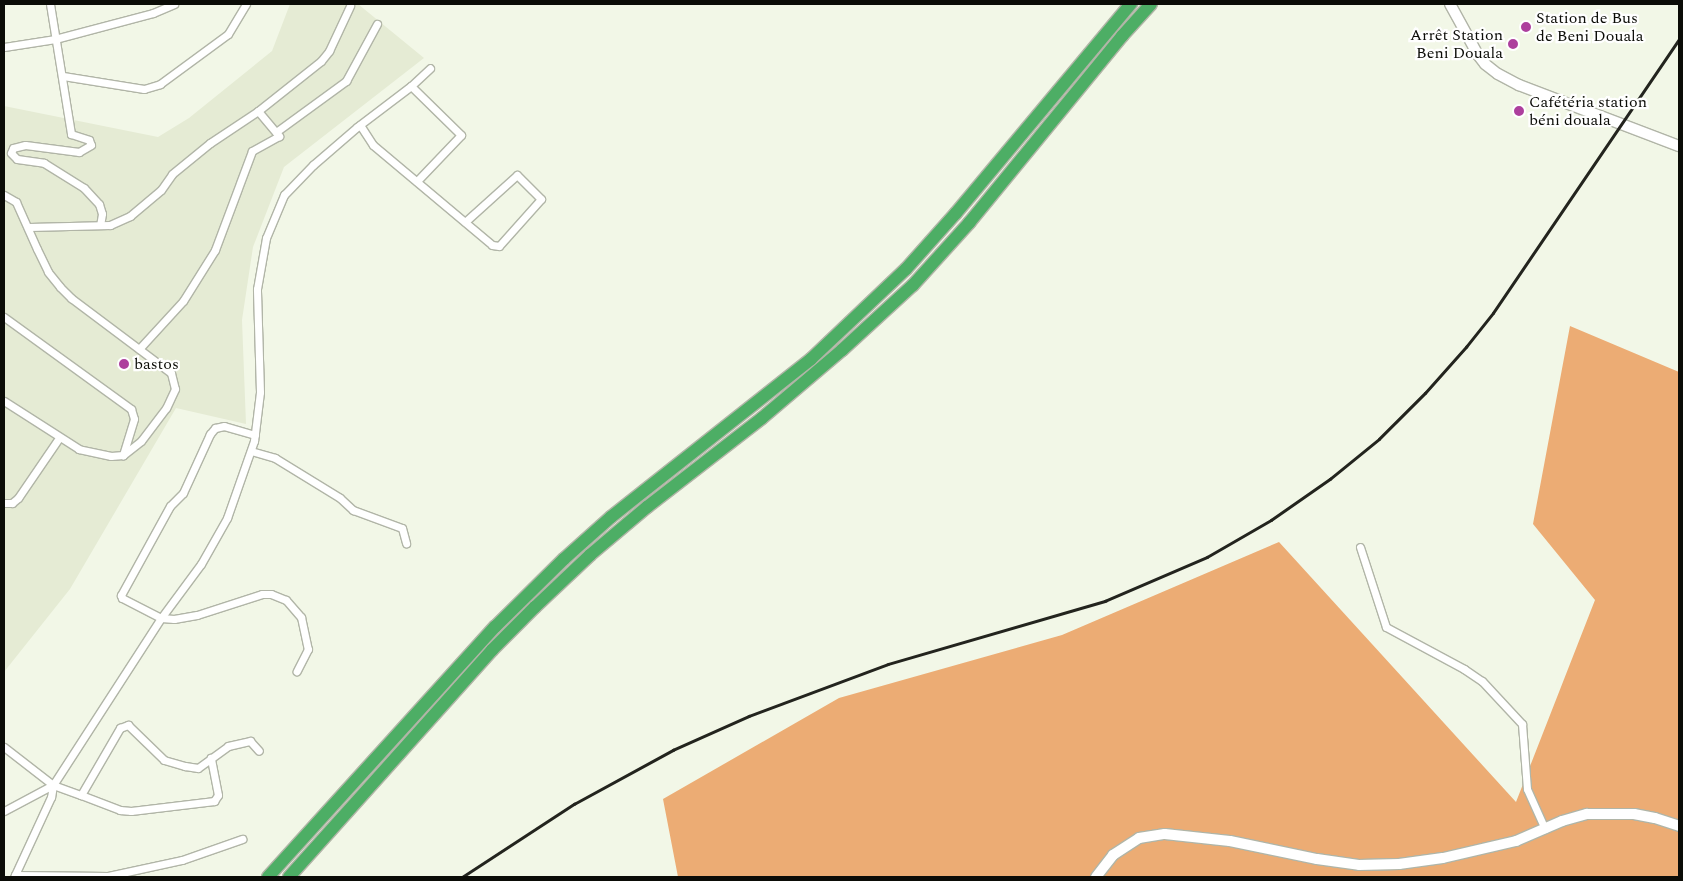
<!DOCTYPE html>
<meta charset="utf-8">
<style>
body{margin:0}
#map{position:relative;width:1683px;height:881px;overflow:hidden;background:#f2f7e7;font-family:Spectral,serif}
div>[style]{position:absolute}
.built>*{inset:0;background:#e5ebd4}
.forest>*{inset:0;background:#ecac74}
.roads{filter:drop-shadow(1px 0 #b1b5a7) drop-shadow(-1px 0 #b1b5a7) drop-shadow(0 1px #b1b5a7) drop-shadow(0 -1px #b1b5a7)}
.street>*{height:7px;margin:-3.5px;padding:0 3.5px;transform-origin:3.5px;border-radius:3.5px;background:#fff}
.secondary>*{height:10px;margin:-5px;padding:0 5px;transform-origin:5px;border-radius:5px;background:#fff}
.highway>*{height:12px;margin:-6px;padding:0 6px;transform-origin:6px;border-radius:6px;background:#4dae65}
.rail>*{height:2.5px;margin:-1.25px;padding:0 1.25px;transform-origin:1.25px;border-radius:1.25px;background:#23241e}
.dots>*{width:14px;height:14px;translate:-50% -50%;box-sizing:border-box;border:2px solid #fff;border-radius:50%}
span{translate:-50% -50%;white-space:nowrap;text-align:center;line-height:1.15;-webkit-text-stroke:4.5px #fff;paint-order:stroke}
.poi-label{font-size:16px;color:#0b0c07}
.left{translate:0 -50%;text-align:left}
.right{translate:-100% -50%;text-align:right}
.frame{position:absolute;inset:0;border:5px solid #0b0c07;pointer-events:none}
</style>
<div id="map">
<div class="built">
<i style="clip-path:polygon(290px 4px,358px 4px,424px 58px,284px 167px,253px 247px,242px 320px,246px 424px,176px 408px,70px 589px,4px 672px,4px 106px,158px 137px,189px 118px,272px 51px)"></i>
</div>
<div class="forest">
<i style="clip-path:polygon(1570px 326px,1679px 372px,1679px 877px,678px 877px,663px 799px,839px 698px,1062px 635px,1279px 542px,1516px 802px,1595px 600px,1533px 524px)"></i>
</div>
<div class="roads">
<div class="street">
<i style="left:50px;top:4px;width:132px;rotate:80.8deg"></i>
<i style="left:71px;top:134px;width:19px;rotate:18deg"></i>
<i style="left:89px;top:140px;width:5px;rotate:68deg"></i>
<i style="left:91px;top:145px;width:14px;rotate:150deg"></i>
<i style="left:79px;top:152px;width:54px;rotate:-172.6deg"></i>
<i style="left:25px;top:145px;width:12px;rotate:166deg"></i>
<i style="left:13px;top:148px;width:5px;rotate:112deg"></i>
<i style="left:11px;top:153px;width:8px;rotate:45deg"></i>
<i style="left:17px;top:159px;width:27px;rotate:8deg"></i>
<i style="left:44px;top:163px;width:47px;rotate:32deg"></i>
<i style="left:84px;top:188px;width:22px;rotate:47deg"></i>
<i style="left:99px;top:204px;width:10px;rotate:73deg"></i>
<i style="left:102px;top:214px;width:11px;rotate:100deg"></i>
<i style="left:4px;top:47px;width:52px;rotate:-8.9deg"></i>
<i style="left:55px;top:39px;width:101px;rotate:-14.9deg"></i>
<i style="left:153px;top:13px;width:23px;rotate:-23deg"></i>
<i style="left:63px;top:76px;width:82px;rotate:9.1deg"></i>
<i style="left:144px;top:89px;width:17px;rotate:-17deg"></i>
<i style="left:160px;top:84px;width:84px;rotate:-36.3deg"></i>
<i style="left:228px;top:34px;width:35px;rotate:-59deg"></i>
<i style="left:411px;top:86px;width:70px;rotate:44.4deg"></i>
<i style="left:461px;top:135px;width:64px;rotate:133.7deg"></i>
<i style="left:258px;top:111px;width:80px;rotate:-38.4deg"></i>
<i style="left:321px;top:61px;width:13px;rotate:-51deg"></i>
<i style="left:329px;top:51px;width:50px;rotate:-65deg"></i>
<i style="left:360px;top:125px;width:24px;rotate:57deg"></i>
<i style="left:373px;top:145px;width:155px;rotate:40deg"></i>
<i style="left:492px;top:245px;width:7px;rotate:8deg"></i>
<i style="left:499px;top:246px;width:63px;rotate:-48.2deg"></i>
<i style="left:541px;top:199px;width:34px;rotate:-135deg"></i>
<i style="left:517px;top:175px;width:70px;rotate:137.9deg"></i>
<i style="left:276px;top:132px;width:87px;rotate:-36.1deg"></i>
<i style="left:346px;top:81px;width:65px;rotate:-61.5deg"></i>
<i style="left:4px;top:195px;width:14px;rotate:30deg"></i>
<i style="left:16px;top:202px;width:51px;rotate:65.9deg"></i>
<i style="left:37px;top:249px;width:25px;rotate:64deg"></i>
<i style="left:48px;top:272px;width:19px;rotate:51deg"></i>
<i style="left:60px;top:287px;width:16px;rotate:45deg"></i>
<i style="left:71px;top:298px;width:125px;rotate:36.9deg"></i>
<i style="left:171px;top:373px;width:16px;rotate:76deg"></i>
<i style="left:175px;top:389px;width:21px;rotate:115deg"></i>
<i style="left:166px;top:408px;width:41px;rotate:127.1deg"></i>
<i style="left:141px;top:441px;width:23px;rotate:142deg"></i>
<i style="left:123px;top:455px;width:12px;rotate:175deg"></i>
<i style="left:111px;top:456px;width:33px;rotate:-168deg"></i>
<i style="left:79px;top:449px;width:89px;rotate:-147.4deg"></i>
<i style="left:29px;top:227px;width:81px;rotate:-1.4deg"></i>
<i style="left:110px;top:225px;width:22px;rotate:-24deg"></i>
<i style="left:130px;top:216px;width:40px;rotate:-40deg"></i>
<i style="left:161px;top:190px;width:19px;rotate:-55deg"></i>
<i style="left:172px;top:174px;width:49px;rotate:-39.2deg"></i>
<i style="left:210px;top:143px;width:58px;rotate:-33.7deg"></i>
<i style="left:258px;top:111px;width:33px;rotate:50deg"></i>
<i style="left:279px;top:136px;width:31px;rotate:151deg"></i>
<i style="left:252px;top:151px;width:106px;rotate:110.5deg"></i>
<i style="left:215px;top:250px;width:60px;rotate:122.1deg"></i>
<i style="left:183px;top:301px;width:65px;rotate:132.5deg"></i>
<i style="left:4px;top:317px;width:157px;rotate:35.9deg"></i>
<i style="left:131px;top:409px;width:10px;rotate:73deg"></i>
<i style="left:134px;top:419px;width:38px;rotate:107deg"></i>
<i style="left:255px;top:435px;width:32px;rotate:-164deg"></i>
<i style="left:224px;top:426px;width:9px;rotate:167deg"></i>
<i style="left:215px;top:428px;width:8px;rotate:130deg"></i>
<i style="left:210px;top:434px;width:65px;rotate:114.6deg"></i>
<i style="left:183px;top:493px;width:18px;rotate:135deg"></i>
<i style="left:170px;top:506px;width:102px;rotate:118.8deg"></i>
<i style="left:121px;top:595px;width:3px;rotate:72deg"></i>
<i style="left:122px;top:598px;width:44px;rotate:27.1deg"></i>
<i style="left:161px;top:618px;width:13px;rotate:4deg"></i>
<i style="left:174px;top:619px;width:23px;rotate:-10deg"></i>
<i style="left:197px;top:615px;width:68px;rotate:-17.9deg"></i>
<i style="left:262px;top:594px;width:9px"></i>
<i style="left:271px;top:594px;width:16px;rotate:22deg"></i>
<i style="left:286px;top:600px;width:23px;rotate:49deg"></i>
<i style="left:301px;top:617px;width:33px;rotate:78deg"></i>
<i style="left:308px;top:649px;width:25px;rotate:117deg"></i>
<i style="left:251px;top:451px;width:25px;rotate:16deg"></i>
<i style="left:275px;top:458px;width:76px;rotate:31.6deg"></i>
<i style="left:340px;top:498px;width:18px;rotate:43deg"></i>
<i style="left:353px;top:510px;width:52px;rotate:20.2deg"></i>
<i style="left:402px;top:528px;width:16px;rotate:75deg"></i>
<i style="left:4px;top:503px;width:8px"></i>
<i style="left:12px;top:503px;width:8px;rotate:-40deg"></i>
<i style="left:18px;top:498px;width:73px;rotate:-55.7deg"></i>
<i style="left:1360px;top:547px;width:84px;rotate:72deg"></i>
<i style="left:1386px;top:627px;width:89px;rotate:28.3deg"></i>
<i style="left:1464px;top:669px;width:22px;rotate:34deg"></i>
<i style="left:1482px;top:681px;width:59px;rotate:47.1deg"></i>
<i style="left:1522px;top:724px;width:65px;rotate:85.6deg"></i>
<i style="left:1527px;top:789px;width:44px;rotate:65.8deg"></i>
<i style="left:4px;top:747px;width:62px;rotate:37.8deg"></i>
<i style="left:53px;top:785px;width:12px;rotate:99deg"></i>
<i style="left:51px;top:797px;width:88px;rotate:114.8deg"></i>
<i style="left:53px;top:785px;width:199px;rotate:-57.1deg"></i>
<i style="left:161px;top:618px;width:67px;rotate:-53.5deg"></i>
<i style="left:201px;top:564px;width:53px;rotate:-60.5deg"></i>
<i style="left:227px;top:518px;width:82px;rotate:-70.7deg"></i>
<i style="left:254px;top:441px;width:49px;rotate:-83deg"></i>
<i style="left:260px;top:392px;width:103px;rotate:-91.7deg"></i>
<i style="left:257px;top:289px;width:52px;rotate:-80deg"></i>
<i style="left:266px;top:238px;width:47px;rotate:-67.3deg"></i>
<i style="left:284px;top:195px;width:42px;rotate:-46deg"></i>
<i style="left:313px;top:165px;width:58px;rotate:-40.8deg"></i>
<i style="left:357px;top:127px;width:68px;rotate:-37.2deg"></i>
<i style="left:411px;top:86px;width:26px;rotate:-43deg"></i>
<i style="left:81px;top:795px;width:42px;rotate:21deg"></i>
<i style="left:120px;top:810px;width:11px;rotate:5deg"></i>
<i style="left:131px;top:811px;width:84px;rotate:-6.9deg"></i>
<i style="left:214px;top:801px;width:7px;rotate:-56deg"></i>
<i style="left:218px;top:795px;width:38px;rotate:-101deg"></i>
<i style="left:4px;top:811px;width:55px;rotate:-28deg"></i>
<i style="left:53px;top:785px;width:30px;rotate:20deg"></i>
<i style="left:81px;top:795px;width:78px;rotate:-59.8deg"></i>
<i style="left:120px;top:728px;width:9px;rotate:-21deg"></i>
<i style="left:128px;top:725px;width:50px;rotate:44.2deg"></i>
<i style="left:164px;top:760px;width:22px;rotate:16deg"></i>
<i style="left:185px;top:766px;width:13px;rotate:9deg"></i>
<i style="left:198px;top:768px;width:37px;rotate:-36deg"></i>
<i style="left:228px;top:746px;width:23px;rotate:-13deg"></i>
<i style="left:250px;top:741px;width:13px;rotate:48deg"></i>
<i style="left:15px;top:875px;width:93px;rotate:0.6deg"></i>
<i style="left:108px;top:876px;width:76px;rotate:-12.2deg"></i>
<i style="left:182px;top:860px;width:64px;rotate:-19.3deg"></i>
</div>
<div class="secondary">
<i style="left:1450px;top:4px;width:58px;rotate:61.2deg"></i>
<i style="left:1478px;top:55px;width:11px;rotate:52deg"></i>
<i style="left:1485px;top:64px;width:16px;rotate:38deg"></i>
<i style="left:1498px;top:74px;width:24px;rotate:28deg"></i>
<i style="left:1519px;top:85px;width:171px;rotate:20.9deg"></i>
<i style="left:1096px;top:877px;width:28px;rotate:-52deg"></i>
<i style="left:1113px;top:855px;width:31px;rotate:-33deg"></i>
<i style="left:1139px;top:838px;width:26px;rotate:-9deg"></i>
<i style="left:1165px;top:834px;width:65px;rotate:6.1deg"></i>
<i style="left:1230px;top:841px;width:89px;rotate:11.7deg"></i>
<i style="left:1317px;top:859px;width:42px;rotate:8.1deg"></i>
<i style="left:1359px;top:865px;width:40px;rotate:-1.4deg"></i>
<i style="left:1399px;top:864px;width:44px;rotate:-7.8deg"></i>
<i style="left:1443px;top:858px;width:75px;rotate:-13.1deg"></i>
<i style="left:1516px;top:841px;width:50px;rotate:-23.5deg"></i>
<i style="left:1562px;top:821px;width:26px;rotate:-16deg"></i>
<i style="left:1587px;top:814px;width:47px"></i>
<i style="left:1634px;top:814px;width:21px;rotate:11deg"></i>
<i style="left:1655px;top:818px;width:25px;rotate:18deg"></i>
</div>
<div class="highway">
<i style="left:268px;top:877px;width:338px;rotate:-47.8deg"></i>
<i style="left:495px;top:627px;width:97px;rotate:-44.6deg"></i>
<i style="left:564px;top:559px;width:63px;rotate:-41.8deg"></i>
<i style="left:611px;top:517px;width:255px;rotate:-38.3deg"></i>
<i style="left:811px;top:359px;width:131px;rotate:-43.5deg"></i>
<i style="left:906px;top:269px;width:75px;rotate:-48.2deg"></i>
<i style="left:956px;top:213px;width:273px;rotate:-50.1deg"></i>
<i style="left:289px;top:877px;width:305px;rotate:-48.2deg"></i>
<i style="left:492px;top:650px;width:61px;rotate:-45deg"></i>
<i style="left:535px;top:607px;width:76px;rotate:-43.4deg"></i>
<i style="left:590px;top:555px;width:75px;rotate:-40.1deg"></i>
<i style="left:647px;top:507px;width:145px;rotate:-37.7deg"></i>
<i style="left:762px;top:418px;width:105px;rotate:-40.4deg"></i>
<i style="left:842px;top:350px;width:96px;rotate:-42.5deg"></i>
<i style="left:913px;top:285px;width:84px;rotate:-47.9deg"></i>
<i style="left:969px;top:223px;width:242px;rotate:-50.7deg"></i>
<i style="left:1122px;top:36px;width:43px;rotate:-47.8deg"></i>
</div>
</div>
<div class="rail">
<i style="left:462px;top:877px;width:134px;rotate:-33.1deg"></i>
<i style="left:574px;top:804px;width:113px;rotate:-28.6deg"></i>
<i style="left:673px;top:750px;width:83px;rotate:-24.1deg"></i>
<i style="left:749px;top:716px;width:148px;rotate:-20.5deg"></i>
<i style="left:888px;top:664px;width:226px;rotate:-16.2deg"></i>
<i style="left:1105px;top:601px;width:111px;rotate:-23.3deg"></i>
<i style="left:1207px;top:557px;width:74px;rotate:-30deg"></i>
<i style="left:1271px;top:520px;width:72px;rotate:-34.8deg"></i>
<i style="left:1330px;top:479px;width:63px;rotate:-39.2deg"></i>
<i style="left:1379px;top:439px;width:65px;rotate:-45deg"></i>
<i style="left:1425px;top:393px;width:62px;rotate:-48.3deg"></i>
<i style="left:1466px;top:347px;width:43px;rotate:-51.5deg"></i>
<i style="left:1493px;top:313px;width:331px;rotate:-55.8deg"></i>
</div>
<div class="dots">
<i style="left:1526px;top:27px;background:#ad3f9d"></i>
<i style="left:1513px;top:44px;background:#ad3f9d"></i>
<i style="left:1519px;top:111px;background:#ad3f9d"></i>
<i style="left:124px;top:364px;background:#ad3f9d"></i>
</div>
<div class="poi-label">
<span class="left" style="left:1536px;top:27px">Station de Bus<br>de Beni Douala</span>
<span class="right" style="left:1503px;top:44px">Arrêt Station<br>Beni Douala</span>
<span class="left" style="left:1529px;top:111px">Cafétéria station<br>béni douala</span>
<span class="left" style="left:134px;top:364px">bastos</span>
</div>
<div class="frame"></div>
</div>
